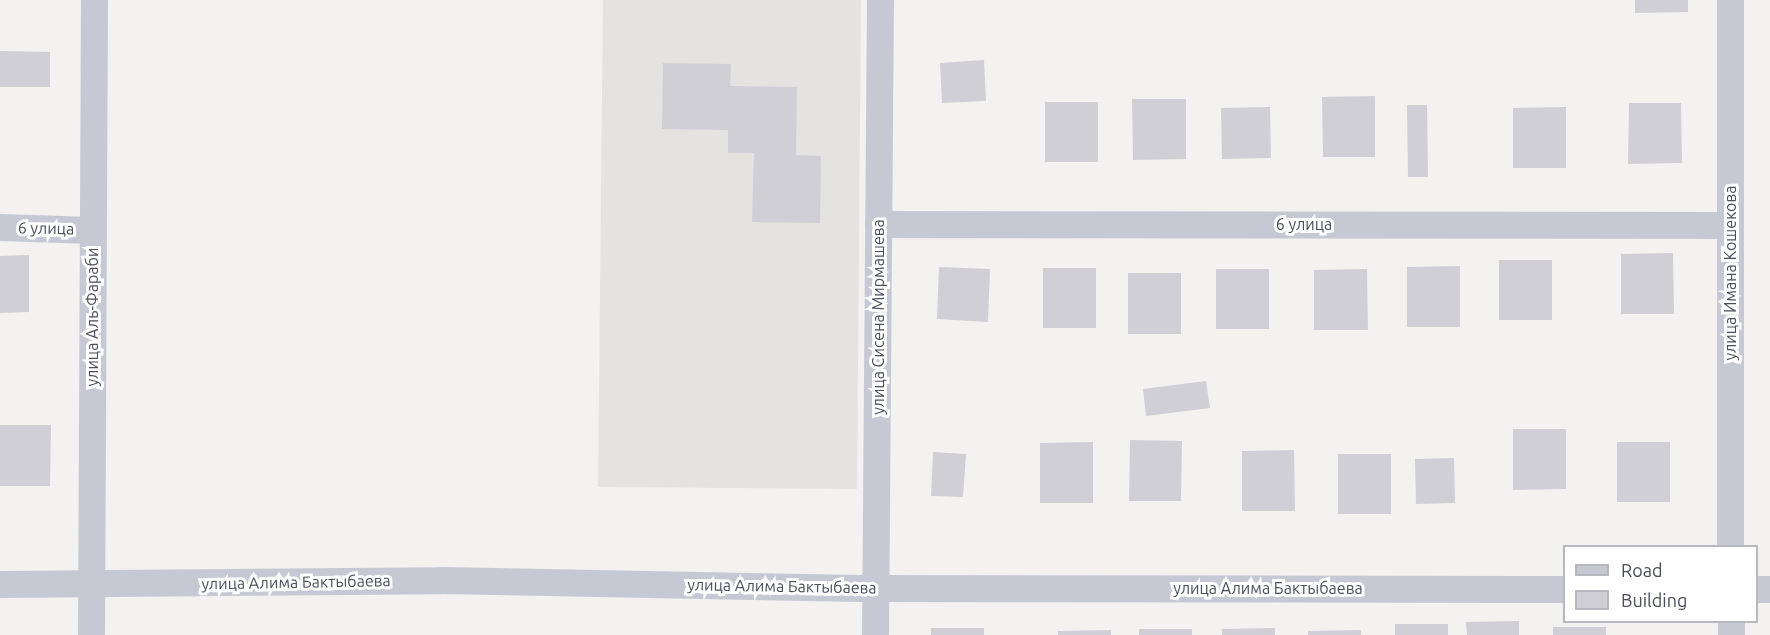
<!DOCTYPE html>
<meta charset="utf-8">
<style>
body{margin:0}
#map{position:relative;width:1770px;height:635px;overflow:hidden;background:#f3f2f1;font-family:Ubuntu,sans-serif}
div>[style]{position:absolute}
.education>*{inset:0;background:#e4e3e2}
.building>*{inset:0;background:#cfcfd5}
.minor>*{height:27px;margin:-13.5px;padding:0 13.5px;transform-origin:13.5px;border-radius:13.5px;background:#c6c9d4}
span{translate:-50% -50%;white-space:nowrap;text-align:center;line-height:1.15;-webkit-text-stroke:6px #fff;paint-order:stroke}
.street-label{font-size:16px;color:#4b4f5c}
.legend{position:absolute;left:1563px;top:545px;width:195px;height:78px;box-sizing:border-box;background:#fff;border:2px solid #b7b9be;margin:0;padding:8px 10px;list-style:none;font-size:18px;color:#4b4f5c}
.legend li{display:flex;align-items:center;gap:12px;height:30px}
.legend b{width:30px;border:2px solid #b7b9be}
</style>
<div id="map">
<div class="education">
<i style="clip-path:polygon(603px 0,861px 0,857px 489px,598px 487px)"></i>
</div>
<div class="building">
<i style="clip-path:polygon(1635px 0,1688px 0,1688px 12px,1635px 13px)"></i>
<i style="clip-path:polygon(0 51px,50px 52px,50px 87px,0 87px)"></i>
<i style="clip-path:polygon(984px 60px,986px 101px,942px 103px,940px 63px)"></i>
<i style="clip-path:polygon(663px 63px,731px 64px,730px 86px,797px 87px,796px 155px,821px 156px,820px 223px,752px 222px,754px 153px,728px 153px,728px 130px,662px 129px)"></i>
<i style="clip-path:polygon(1375px 96px,1375px 157px,1323px 157px,1322px 97px)"></i>
<i style="clip-path:polygon(1132px 99px,1186px 99px,1186px 159px,1133px 160px)"></i>
<i style="clip-path:polygon(1045px 102px,1098px 102px,1098px 162px,1045px 162px)"></i>
<i style="clip-path:polygon(1629px 103px,1681px 103px,1682px 163px,1628px 164px)"></i>
<i style="clip-path:polygon(1407px 105px,1427px 105px,1428px 177px,1408px 177px)"></i>
<i style="clip-path:polygon(1270px 107px,1271px 158px,1222px 159px,1221px 108px)"></i>
<i style="clip-path:polygon(1566px 107px,1566px 168px,1513px 168px,1513px 108px)"></i>
<i style="clip-path:polygon(1673px 253px,1674px 314px,1621px 314px,1621px 254px)"></i>
<i style="clip-path:polygon(29px 255px,29px 312px,0 313px,0 256px)"></i>
<i style="clip-path:polygon(1499px 260px,1552px 260px,1552px 320px,1499px 320px)"></i>
<i style="clip-path:polygon(1460px 266px,1460px 327px,1407px 327px,1407px 267px)"></i>
<i style="clip-path:polygon(939px 267px,990px 269px,988px 322px,937px 319px)"></i>
<i style="clip-path:polygon(1043px 268px,1096px 268px,1096px 328px,1043px 328px)"></i>
<i style="clip-path:polygon(1216px 269px,1269px 269px,1269px 329px,1216px 329px)"></i>
<i style="clip-path:polygon(1367px 269px,1368px 330px,1314px 330px,1314px 270px)"></i>
<i style="clip-path:polygon(1128px 273px,1181px 273px,1181px 334px,1128px 334px)"></i>
<i style="clip-path:polygon(1206px 381px,1210px 408px,1146px 416px,1143px 389px)"></i>
<i style="clip-path:polygon(0 425px,51px 425px,50px 486px,0 486px)"></i>
<i style="clip-path:polygon(1513px 429px,1566px 429px,1566px 489px,1513px 490px)"></i>
<i style="clip-path:polygon(1130px 440px,1182px 441px,1181px 501px,1129px 501px)"></i>
<i style="clip-path:polygon(1093px 442px,1093px 503px,1040px 503px,1040px 443px)"></i>
<i style="clip-path:polygon(1617px 442px,1670px 442px,1670px 502px,1617px 502px)"></i>
<i style="clip-path:polygon(1294px 450px,1295px 511px,1242px 511px,1242px 451px)"></i>
<i style="clip-path:polygon(933px 452px,966px 454px,963px 497px,931px 496px)"></i>
<i style="clip-path:polygon(1338px 454px,1391px 454px,1391px 514px,1338px 514px)"></i>
<i style="clip-path:polygon(1454px 458px,1455px 503px,1416px 504px,1415px 459px)"></i>
<i style="clip-path:polygon(1519px 621px,1519px 635px,1467px 635px,1466px 622px)"></i>
<i style="clip-path:polygon(1395px 624px,1448px 624px,1448px 635px,1395px 635px)"></i>
<i style="clip-path:polygon(1553px 627px,1606px 627px,1606px 635px,1553px 635px)"></i>
<i style="clip-path:polygon(931px 628px,984px 628px,984px 635px,931px 635px)"></i>
<i style="clip-path:polygon(1275px 628px,1275px 635px,1222px 635px,1222px 629px)"></i>
<i style="clip-path:polygon(1139px 629px,1192px 629px,1192px 635px,1139px 635px)"></i>
<i style="clip-path:polygon(1111px 630px,1111px 635px,1058px 635px,1058px 631px)"></i>
<i style="clip-path:polygon(1361px 630px,1361px 635px,1308px 635px,1308px 631px)"></i>
</div>
<div class="minor">
<i style="left:1730px;top:0;width:546px;rotate:90deg"></i>
<i style="left:878px;top:224px;width:852px;rotate:0.07deg"></i>
<i style="left:0;top:227px;width:92px;rotate:1.9deg"></i>
<i style="left:0;top:584px;width:441px;rotate:-0.5deg"></i>
<i style="left:441px;top:580px;width:435px;rotate:1.1deg"></i>
<i style="left:876px;top:588px;width:688px;rotate:0.08deg"></i>
<i style="left:1756px;top:589px;width:14px"></i>
<i style="left:1731px;top:622px;width:13px;rotate:90deg"></i>
<i style="left:91px;top:635px;width:635px;rotate:-89.73deg"></i>
<i style="left:875px;top:635px;width:635px;rotate:-89.55deg"></i>
</div>
<div class="street-label">
<span style="left:1304px;top:224px">6 улица</span>
<span style="left:46px;top:228px;rotate:1deg">6 улица</span>
<span style="left:1730px;top:273px;rotate:-90deg">улица Имана Кошекова</span>
<span style="left:92px;top:317px;rotate:-90deg">улица Аль-Фараби</span>
<span style="left:878px;top:317px;rotate:-90deg">улица Сисена Мирмашева</span>
<span style="left:296px;top:582px;rotate:-1deg">улица Алима Бактыбаева</span>
<span style="left:782px;top:586px;rotate:1deg">улица Алима Бактыбаева</span>
<span style="left:1268px;top:588px">улица Алима Бактыбаева</span>
</div>
<ul class="legend">
<li><b style="height:8px;background:#c6c9d4"></b>Road</li>
<li><b style="height:16px;background:#cfcfd5"></b>Building</li>
</ul>
</div>
